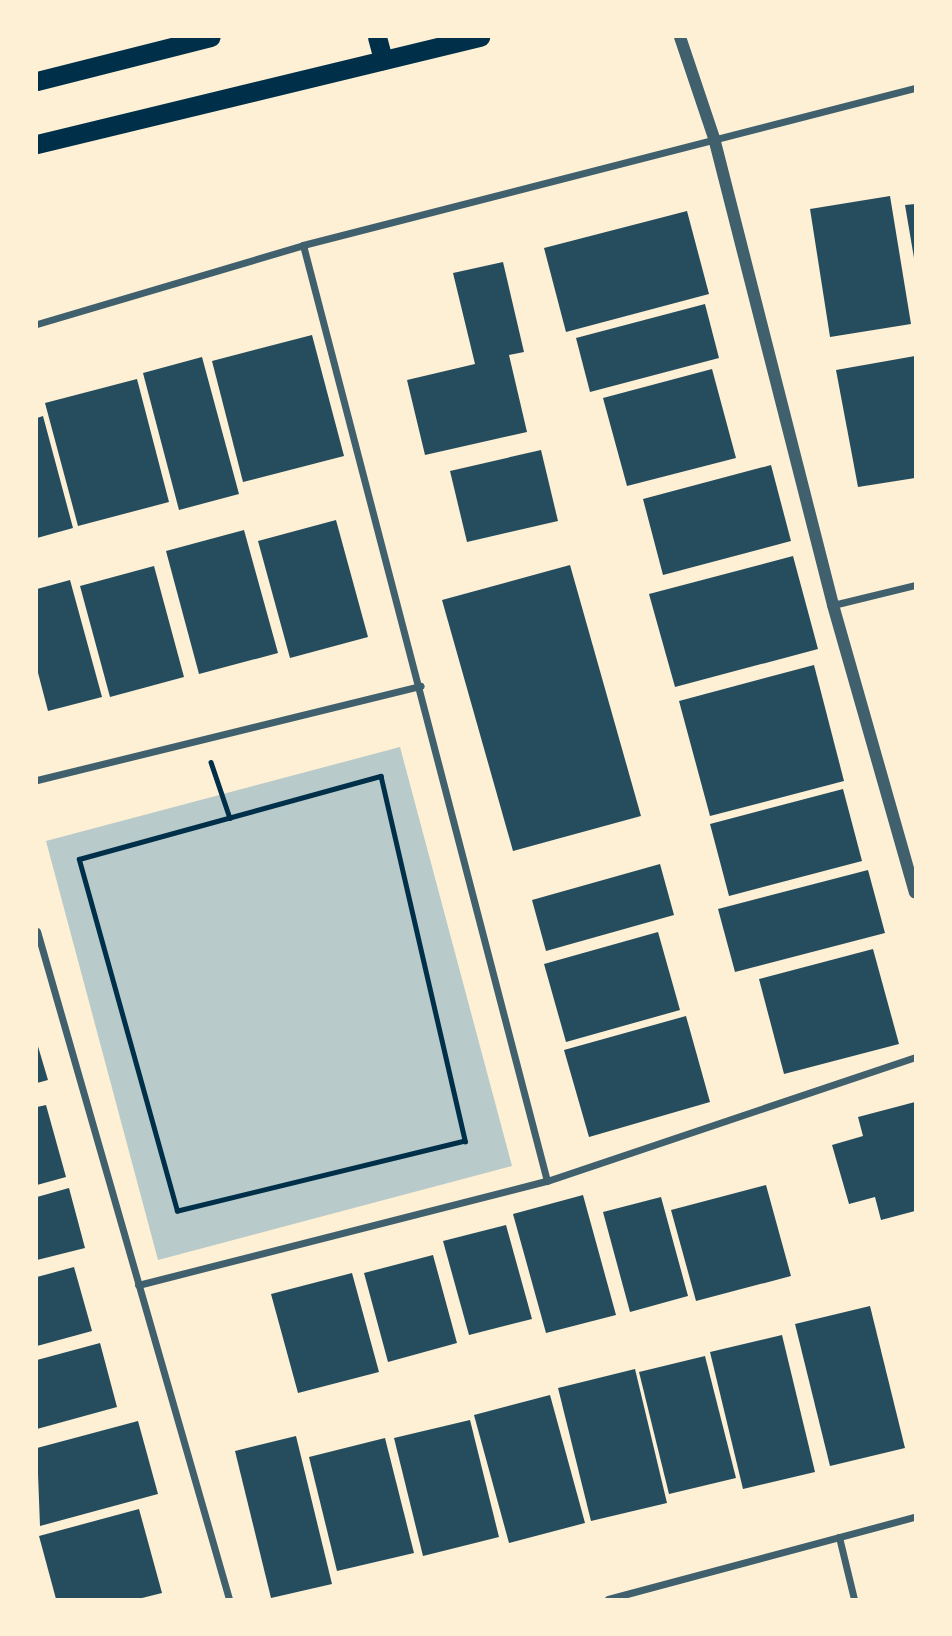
<!DOCTYPE html>
<style>
body{margin:0}
#map{position:relative;width:952px;height:1636px;overflow:hidden;background:#fdf0d5;font-family:Signika,sans-serif}
div>[style]{position:absolute}
.green>*{inset:0;background:#b9caca}
.building>*{inset:0;background:#264d5e}
.path>*{height:4.5px;margin:-2.25px;padding:0 2.25px;transform-origin:2.25px;border-radius:2.25px;background:#003049}
.minor>*{height:7px;margin:-3.5px;padding:0 3.5px;transform-origin:3.5px;border-radius:3.5px;background:#3f606c}
.tertiary>*{height:12px;margin:-6px;padding:0 6px;transform-origin:6px;border-radius:6px;background:#3f606c}
.trunk>*{height:19px;margin:-9.5px;padding:0 9.5px;transform-origin:9.5px;border-radius:9.5px;background:#003049}
span{translate:-50% -50%;white-space:nowrap;text-align:center;line-height:1.15;-webkit-text-stroke:6px #fdf0d5;paint-order:stroke}
.frame{position:absolute;inset:0;border:38px solid #fdf0d5;pointer-events:none}
</style>
<div id="map">
<div class="green">
<i style="clip-path:polygon(400px 747px,512px 1166px,158px 1260px,46px 841px)"></i>
</div>
<div class="building">
<i style="clip-path:polygon(890px 196px,911px 324px,830px 337px,810px 209px)"></i>
<i style="clip-path:polygon(915px 204px,915px 258px,914px 258px,905px 205px)"></i>
<i style="clip-path:polygon(687px 211px,709px 294px,566px 332px,544px 248px)"></i>
<i style="clip-path:polygon(503px 262px,524px 352px,509px 355px,527px 432px,425px 455px,407px 380px,475px 364px,453px 273px)"></i>
<i style="clip-path:polygon(705px 304px,719px 358px,590px 392px,576px 338px)"></i>
<i style="clip-path:polygon(312px 335px,344px 456px,243px 482px,212px 361px)"></i>
<i style="clip-path:polygon(915px 356px,915px 478px,858px 487px,836px 370px)"></i>
<i style="clip-path:polygon(202px 357px,239px 494px,179px 510px,143px 373px)"></i>
<i style="clip-path:polygon(712px 369px,736px 458px,627px 486px,603px 398px)"></i>
<i style="clip-path:polygon(137px 379px,169px 502px,78px 526px,45px 403px)"></i>
<i style="clip-path:polygon(43px 416px,73px 528px,37px 538px,37px 418px)"></i>
<i style="clip-path:polygon(541px 450px,558px 521px,467px 542px,450px 471px)"></i>
<i style="clip-path:polygon(771px 465px,791px 541px,663px 575px,643px 499px)"></i>
<i style="clip-path:polygon(336px 520px,368px 637px,290px 658px,258px 541px)"></i>
<i style="clip-path:polygon(244px 530px,278px 653px,199px 674px,166px 551px)"></i>
<i style="clip-path:polygon(793px 556px,818px 649px,675px 687px,649px 594px)"></i>
<i style="clip-path:polygon(570px 565px,641px 816px,513px 851px,442px 600px)"></i>
<i style="clip-path:polygon(154px 566px,184px 677px,110px 697px,80px 586px)"></i>
<i style="clip-path:polygon(70px 580px,102px 697px,48px 711px,37px 669px,37px 589px)"></i>
<i style="clip-path:polygon(814px 665px,844px 781px,710px 816px,679px 701px)"></i>
<i style="clip-path:polygon(843px 789px,862px 861px,729px 896px,710px 824px)"></i>
<i style="clip-path:polygon(660px 864px,674px 915px,546px 951px,532px 900px)"></i>
<i style="clip-path:polygon(868px 870px,885px 933px,735px 972px,718px 909px)"></i>
<i style="clip-path:polygon(658px 932px,680px 1010px,566px 1042px,544px 964px)"></i>
<i style="clip-path:polygon(873px 949px,899px 1044px,784px 1074px,759px 979px)"></i>
<i style="clip-path:polygon(686px 1016px,710px 1102px,589px 1137px,564px 1050px)"></i>
<i style="clip-path:polygon(37px 1043px,48px 1080px,37px 1083px)"></i>
<i style="clip-path:polygon(915px 1102px,915px 1211px,881px 1220px,875px 1197px,849px 1204px,832px 1145px,863px 1136px,858px 1117px)"></i>
<i style="clip-path:polygon(46px 1105px,66px 1177px,37px 1185px,37px 1107px)"></i>
<i style="clip-path:polygon(766px 1185px,791px 1276px,696px 1301px,671px 1210px)"></i>
<i style="clip-path:polygon(69px 1188px,85px 1248px,37px 1260px,37px 1197px)"></i>
<i style="clip-path:polygon(583px 1195px,616px 1315px,546px 1333px,513px 1214px)"></i>
<i style="clip-path:polygon(661px 1197px,688px 1296px,630px 1312px,603px 1212px)"></i>
<i style="clip-path:polygon(506px 1225px,532px 1319px,469px 1335px,443px 1241px)"></i>
<i style="clip-path:polygon(433px 1255px,457px 1343px,388px 1362px,364px 1273px)"></i>
<i style="clip-path:polygon(74px 1267px,92px 1331px,37px 1346px,37px 1277px)"></i>
<i style="clip-path:polygon(352px 1273px,379px 1372px,298px 1393px,271px 1294px)"></i>
<i style="clip-path:polygon(870px 1306px,905px 1448px,830px 1466px,795px 1324px)"></i>
<i style="clip-path:polygon(782px 1335px,815px 1472px,743px 1489px,710px 1352px)"></i>
<i style="clip-path:polygon(100px 1343px,117px 1407px,37px 1429px,37px 1360px)"></i>
<i style="clip-path:polygon(705px 1356px,736px 1478px,669px 1494px,639px 1372px)"></i>
<i style="clip-path:polygon(635px 1369px,667px 1503px,591px 1521px,558px 1388px)"></i>
<i style="clip-path:polygon(550px 1395px,585px 1523px,509px 1543px,474px 1415px)"></i>
<i style="clip-path:polygon(470px 1420px,499px 1537px,423px 1556px,394px 1438px)"></i>
<i style="clip-path:polygon(138px 1421px,158px 1494px,40px 1526px,37px 1448px)"></i>
<i style="clip-path:polygon(296px 1436px,332px 1584px,271px 1598px,235px 1451px)"></i>
<i style="clip-path:polygon(385px 1438px,414px 1553px,337px 1571px,309px 1457px)"></i>
<i style="clip-path:polygon(139px 1509px,162px 1593px,138px 1599px,56px 1599px,39px 1536px)"></i>
</div>
<div class="path">
<i style="left:211px;top:762px;width:59px;rotate:71.3deg"></i>
<i style="left:381px;top:776px;width:375px;rotate:77deg"></i>
<i style="left:465px;top:1141px;width:296px;rotate:166.3deg"></i>
<i style="left:177px;top:1211px;width:365px;rotate:-105.6deg"></i>
<i style="left:79px;top:859px;width:313px;rotate:-15.4deg"></i>
</div>
<div class="minor">
<i style="left:303px;top:245px;width:967px;rotate:75.39deg"></i>
<i style="left:37px;top:324px;width:277px;rotate:-16.5deg"></i>
<i style="left:303px;top:245px;width:632px;rotate:-14.39deg"></i>
<i style="left:833px;top:605px;width:84px;rotate:-13.7deg"></i>
<i style="left:37px;top:780px;width:395px;rotate:-13.8deg"></i>
<i style="left:37px;top:931px;width:695px;rotate:73.96deg"></i>
<i style="left:138px;top:1285px;width:422px;rotate:-14.3deg"></i>
<i style="left:547px;top:1181px;width:388px;rotate:-18.6deg"></i>
<i style="left:839px;top:1537px;width:64px;rotate:76.4deg"></i>
<i style="left:608px;top:1599px;width:318px;rotate:-15deg"></i>
</div>
<div class="tertiary">
<i style="left:680px;top:37px;width:107px;rotate:71.4deg"></i>
<i style="left:714px;top:138px;width:482px;rotate:75.7deg"></i>
<i style="left:833px;top:605px;width:299px;rotate:74.1deg"></i>
</div>
<div class="trunk">
<i style="left:377px;top:37px;width:24px;rotate:75deg"></i>
<i style="left:37px;top:81px;width:179px;rotate:-14.2deg"></i>
<i style="left:37px;top:144px;width:456px;rotate:-13.6deg"></i>
</div>
<div class="frame"></div>
</div>
